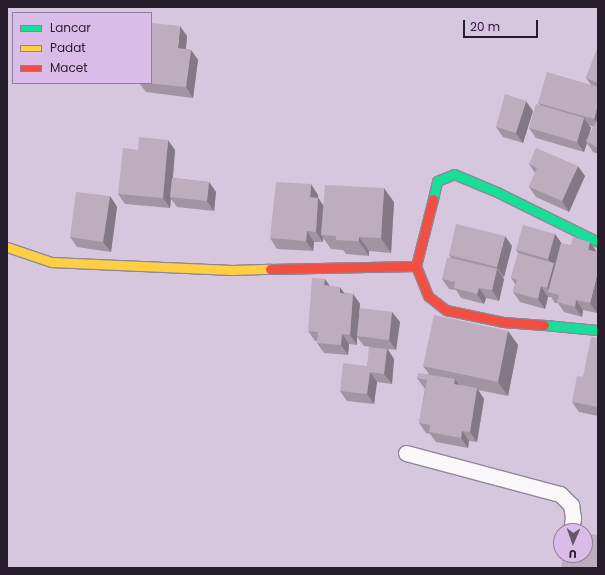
<!DOCTYPE html>
<style>
body{margin:0}
#map{position:relative;width:605px;height:575px;overflow:hidden;background:#d6c7de;font-family:Poppins,sans-serif}
div>[style]{position:absolute}
.roads{filter:drop-shadow(1px 0 #918697) drop-shadow(-1px 0 #918697) drop-shadow(0 1px #918697) drop-shadow(0 -1px #918697)}
.lane>*{height:15px;margin:-7.5px;padding:0 7.5px;transform-origin:7.5px;border-radius:7.5px;background:#f9f7fa}
.fast>*{height:9px;margin:-4.5px;padding:0 4.5px;transform-origin:4.5px;border-radius:4.5px;background:#16e098}
.slow>*{height:9px;margin:-4.5px;padding:0 4.5px;transform-origin:4.5px;border-radius:4.5px;background:#ffcf43}
.jam>*{height:9px;margin:-4.5px;padding:0 4.5px;transform-origin:4.5px;border-radius:4.5px;background:#f24e42}
.wall>*{inset:0;background:#a394a4}
.shaded-wall>*{inset:0;background:#857886}
.building>*{inset:0;background:#beacbf}
span{translate:-50% -50%;white-space:nowrap;text-align:center;line-height:1.15;-webkit-text-stroke:3px #d9bde8;paint-order:stroke}
.frame{position:absolute;inset:0;border:8px solid #261c2b;pointer-events:none}
.legend{position:absolute;left:12px;top:12px;width:140px;height:72px;box-sizing:border-box;background:#d9bde8;border:1px solid #917d9c;margin:0;padding:5px 7px;list-style:none;font-size:12px;color:#261c2b}
.legend li{display:flex;align-items:center;gap:8px;height:20px}
.legend b{width:20px;border:1px solid #917d9c}
.north{position:absolute;left:553px;top:523px;width:40px;height:40px;box-sizing:border-box;background:#d9bde8;border:1px solid #917d9c;border-radius:50%;rotate:182deg;font-size:11px;font-weight:700;line-height:16px;text-align:center;color:#261c2b}
.north::after{content:'';display:block;margin:auto;width:14px;height:18px;background:#64586a;clip-path:polygon(50% 0,100% 100%,50% 72%,0 100%)}
.scale{position:absolute;left:463px;top:20px;width:75px;height:18px;box-sizing:border-box;border:2px solid #261c2b;border-top:0;padding-left:5px;font-size:12px;line-height:14px;white-space:nowrap;color:#261c2b;-webkit-text-stroke:3px #d9bde8;paint-order:stroke}
</style>
<div id="map">
<div class="roads">
<div class="lane">
<i style="left:406px;top:453px;width:159px;rotate:14.9deg"></i>
<i style="left:560px;top:494px;width:16px;rotate:45deg"></i>
<i style="left:571px;top:505px;width:13px;rotate:81deg"></i>
<i style="left:573px;top:518px;width:13px;rotate:99deg"></i>
</div>
<div class="fast">
<i style="left:433px;top:199px;width:18px;rotate:-77deg"></i>
<i style="left:437px;top:181px;width:18px;rotate:-22deg"></i>
<i style="left:454px;top:174px;width:47px;rotate:22.7deg"></i>
<i style="left:497px;top:192px;width:113px;rotate:26.3deg"></i>
<i style="left:544px;top:325px;width:54px;rotate:5.3deg"></i>
</div>
<div class="slow">
<i style="left:7px;top:247px;width:46px;rotate:18.8deg"></i>
<i style="left:51px;top:262px;width:181px;rotate:2.5deg"></i>
<i style="left:232px;top:270px;width:38px;rotate:-2deg"></i>
</div>
<div class="jam">
<i style="left:416px;top:266px;width:32px;rotate:68deg"></i>
<i style="left:428px;top:296px;width:23px;rotate:38deg"></i>
<i style="left:446px;top:310px;width:58px;rotate:11.9deg"></i>
<i style="left:503px;top:322px;width:41px;rotate:4.2deg"></i>
<i style="left:270px;top:269px;width:146px;rotate:-1.2deg"></i>
<i style="left:416px;top:266px;width:69px;rotate:-75.8deg"></i>
</div>
</div>
<div class="wall">
<i style="clip-path:polygon(187px 36px,186px 49px,191px 50px,198px 60px,193px 98px,146px 92px,139px 83px,151px 83px)"></i>
<i style="clip-path:polygon(evenodd,598px 47px,598px 154px,593px 152px,587px 143px,584px 152px,536px 138px,529px 128px,540px 105px,538px 103px,591px 85px,586px 78px,598px 47px,589px 125px,594px 127px,588px 137px,591px 128px,589px 125px)"></i>
<i style="clip-path:polygon(533px 111px,523px 143px,503px 137px,496px 127px)"></i>
<i style="clip-path:polygon(138px 150px,175px 150px,173px 178px,209px 182px,216px 192px,214px 211px,177px 207px,171px 199px,170px 208px,125px 204px,118px 194px)"></i>
<i style="clip-path:polygon(529px 164px,585px 176px,569px 212px,536px 197px,529px 187px,535px 173px)"></i>
<i style="clip-path:polygon(318px 195px,318px 197px,323px 205px,394px 202px,391px 253px,369px 251px,369px 256px,346px 254px,343px 250px,331px 249px,323px 238px,323px 242px,314px 242px,313px 251px,277px 249px,270px 238px)"></i>
<i style="clip-path:polygon(110px 196px,117px 207px,111px 252px,77px 247px,70px 237px)"></i>
<i style="clip-path:polygon(555px 234px,561px 243px,597px 313px,583px 310px,582px 317px,564px 312px,558px 303px,555px 303px,551px 297px,548px 297px,545px 309px,520px 302px,513px 292px,515px 284px,511px 278px,518px 253px,516px 250px)"></i>
<i style="clip-path:polygon(512px 246px,504px 277px,502px 276px,504px 279px,499px 301px,486px 298px,484px 304px,461px 298px,456px 290px,449px 289px,442px 279px,451px 258px,449px 255px)"></i>
<i style="clip-path:polygon(325px 279px,329px 286px,345px 293px,353px 294px,360px 304px,359px 314px,392px 312px,400px 322px,396px 350px,388px 349px,394px 359px,392px 384px,377px 382px,374px 404px,347px 401px,340px 391px,367px 366px,371px 347px,364px 346px,357px 337px,357px 345px,349px 344px,348px 355px,324px 353px,317px 343px,317px 341px,315px 341px,308px 331px)"></i>
<i style="clip-path:polygon(508px 331px,518px 345px,508px 396px,478px 390px,484px 399px,477px 442px,469px 441px,468px 448px,436px 442px,430px 434px,426px 433px,419px 423px,425px 389px,417px 378px,429px 374px,423px 366px)"></i>
<i style="clip-path:polygon(598px 338px,598px 416px,579px 412px,572px 402px,583px 377px)"></i>
</div>
<div class="shaded-wall">
<i style="clip-path:polygon(180px 26px,187px 36px,185px 58px,178px 48px)"></i>
<i style="clip-path:polygon(191px 50px,198px 60px,193px 98px,186px 87px)"></i>
<i style="clip-path:polygon(526px 101px,533px 111px,523px 143px,516px 133px)"></i>
<i style="clip-path:polygon(598px 105px,598px 124px,594px 119px)"></i>
<i style="clip-path:polygon(584px 118px,591px 128px,587px 142px,586px 141px,587px 143px,584px 152px,577px 142px)"></i>
<i style="clip-path:polygon(168px 140px,175px 150px,171px 197px,170px 197px,171px 199px,170px 208px,163px 198px)"></i>
<i style="clip-path:polygon(578px 166px,585px 176px,569px 212px,562px 201px)"></i>
<i style="clip-path:polygon(209px 182px,216px 192px,214px 211px,207px 201px)"></i>
<i style="clip-path:polygon(311px 184px,318px 195px,317px 207px,310px 197px)"></i>
<i style="clip-path:polygon(384px 188px,394px 202px,391px 253px,381px 238px)"></i>
<i style="clip-path:polygon(110px 196px,117px 207px,111px 252px,103px 242px)"></i>
<i style="clip-path:polygon(318px 198px,325px 208px,321px 235px,323px 238px,323px 242px,316px 232px)"></i>
<i style="clip-path:polygon(307px 231px,314px 242px,313px 251px,306px 241px)"></i>
<i style="clip-path:polygon(555px 234px,562px 244px,551px 293px,547px 288px,553px 266px,548px 259px)"></i>
<i style="clip-path:polygon(505px 236px,512px 246px,504px 277px,497px 267px)"></i>
<i style="clip-path:polygon(359px 237px,369px 251px,369px 256px,359px 241px)"></i>
<i style="clip-path:polygon(590px 242px,597px 252px,588px 250px)"></i>
<i style="clip-path:polygon(497px 269px,504px 279px,499px 301px,492px 290px)"></i>
<i style="clip-path:polygon(598px 271px,598px 308px,597px 313px,590px 303px)"></i>
<i style="clip-path:polygon(325px 279px,332px 289px,324px 285px)"></i>
<i style="clip-path:polygon(541px 286px,548px 297px,545px 309px,538px 299px)"></i>
<i style="clip-path:polygon(340px 287px,347px 297px,340px 293px)"></i>
<i style="clip-path:polygon(479px 288px,486px 298px,484px 304px,477px 294px)"></i>
<i style="clip-path:polygon(353px 294px,360px 304px,357px 336px,357px 345px,350px 335px)"></i>
<i style="clip-path:polygon(576px 300px,583px 310px,582px 317px,575px 307px)"></i>
<i style="clip-path:polygon(392px 312px,400px 322px,396px 350px,389px 340px)"></i>
<i style="clip-path:polygon(508px 331px,518px 345px,508px 396px,498px 382px)"></i>
<i style="clip-path:polygon(342px 334px,349px 344px,348px 355px,341px 345px)"></i>
<i style="clip-path:polygon(387px 349px,394px 359px,392px 384px,384px 374px)"></i>
<i style="clip-path:polygon(370px 372px,377px 382px,374px 404px,367px 394px)"></i>
<i style="clip-path:polygon(455px 379px,462px 389px,454px 384px)"></i>
<i style="clip-path:polygon(477px 388px,484px 399px,477px 442px,470px 432px)"></i>
<i style="clip-path:polygon(462px 431px,469px 441px,468px 448px,461px 438px)"></i>
</div>
<div class="building">
<i style="clip-path:polygon(151px 23px,180px 26px,178px 48px,191px 50px,186px 87px,147px 83px,151px 83px)"></i>
<i style="clip-path:polygon(598px 47px,598px 83px,586px 78px)"></i>
<i style="clip-path:polygon(547px 72px,598px 87px,598px 105px,594px 119px,538px 103px)"></i>
<i style="clip-path:polygon(505px 94px,526px 101px,516px 133px,496px 127px)"></i>
<i style="clip-path:polygon(536px 104px,584px 118px,577px 142px,529px 128px)"></i>
<i style="clip-path:polygon(597px 120px,598px 120px,598px 148px,586px 141px)"></i>
<i style="clip-path:polygon(139px 137px,168px 140px,163px 198px,118px 194px,123px 148px,138px 150px)"></i>
<i style="clip-path:polygon(536px 148px,578px 166px,562px 201px,529px 187px,537px 168px,529px 164px)"></i>
<i style="clip-path:polygon(172px 178px,209px 182px,207px 201px,170px 197px)"></i>
<i style="clip-path:polygon(276px 182px,311px 184px,310px 197px,318px 198px,316px 232px,307px 231px,306px 241px,270px 238px)"></i>
<i style="clip-path:polygon(325px 185px,384px 188px,381px 238px,359px 237px,359px 241px,336px 240px,336px 236px,321px 235px)"></i>
<i style="clip-path:polygon(76px 192px,110px 196px,103px 242px,70px 237px)"></i>
<i style="clip-path:polygon(456px 224px,505px 236px,497px 267px,449px 255px)"></i>
<i style="clip-path:polygon(523px 225px,555px 234px,548px 259px,516px 250px)"></i>
<i style="clip-path:polygon(573px 237px,590px 242px,588px 250px,598px 252px,598px 271px,590px 303px,576px 300px,575px 307px,557px 302px,559px 295px,548px 292px,561px 243px,571px 245px)"></i>
<i style="clip-path:polygon(518px 253px,554px 263px,547px 288px,541px 286px,538px 299px,513px 292px,517px 280px,511px 278px)"></i>
<i style="clip-path:polygon(447px 257px,497px 269px,492px 290px,479px 288px,477px 294px,454px 288px,455px 282px,442px 279px)"></i>
<i style="clip-path:polygon(312px 278px,325px 279px,324px 285px,340px 287px,340px 293px,353px 294px,350px 335px,342px 334px,341px 345px,317px 343px,318px 332px,308px 331px)"></i>
<i style="clip-path:polygon(360px 308px,392px 312px,389px 340px,357px 336px)"></i>
<i style="clip-path:polygon(434px 315px,508px 331px,498px 382px,423px 366px)"></i>
<i style="clip-path:polygon(591px 337px,598px 338px,598px 407px,572px 402px,577px 376px,583px 377px)"></i>
<i style="clip-path:polygon(369px 347px,387px 349px,384px 374px,370px 372px,367px 394px,340px 391px,343px 363px,367px 366px)"></i>
<i style="clip-path:polygon(418px 373px,455px 379px,454px 384px,477px 388px,470px 432px,462px 431px,461px 438px,429px 432px,430px 425px,419px 423px,427px 380px,417px 378px)"></i>
<i style="clip-path:polygon(585px 533px,598px 535px,598px 568px,561px 568px,563px 555px,585px 555px)"></i>
</div>
<div class="frame"></div>
<ul class="legend">
<li><b style="height:5px;background:#16e098"></b>Lancar</li>
<li><b style="height:5px;background:#ffcf43"></b>Padat</li>
<li><b style="height:5px;background:#f24e42"></b>Macet</li>
</ul>
<div class="north">U</div>
<div class="scale">20 m</div>
</div>
